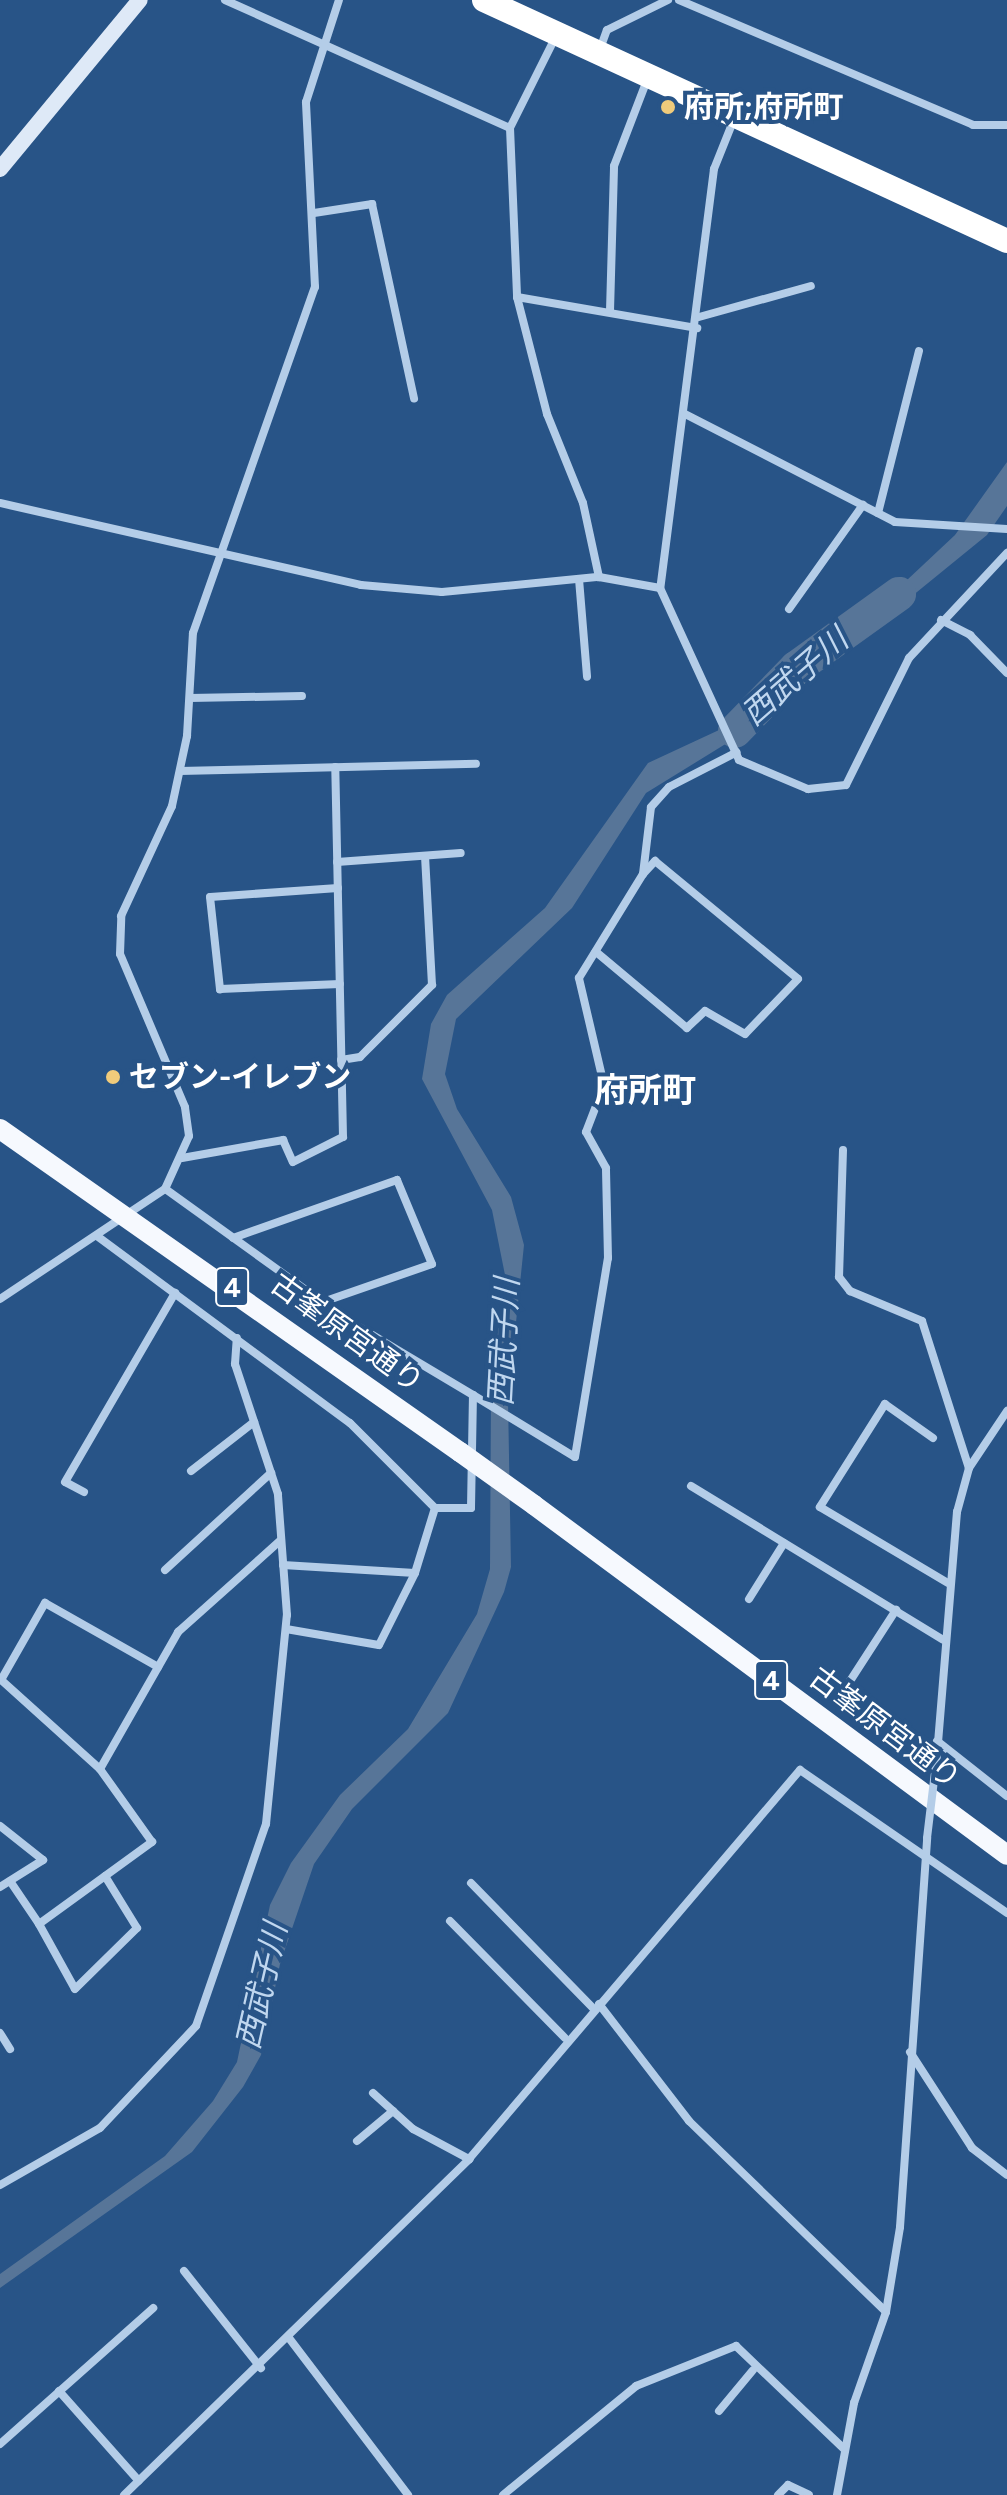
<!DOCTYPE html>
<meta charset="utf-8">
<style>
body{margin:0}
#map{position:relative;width:1007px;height:2495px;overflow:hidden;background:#285487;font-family:Figtree,"Noto Sans JP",sans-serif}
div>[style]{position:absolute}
.water>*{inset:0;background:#577598}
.river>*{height:34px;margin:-17px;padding:0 17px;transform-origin:17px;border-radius:17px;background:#577598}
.street>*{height:8px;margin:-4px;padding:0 4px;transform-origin:4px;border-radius:4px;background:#b4cde8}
.secondary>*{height:16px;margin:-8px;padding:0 8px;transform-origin:8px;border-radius:8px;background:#dee9f7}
.primary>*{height:20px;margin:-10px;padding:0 10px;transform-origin:10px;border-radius:10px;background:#f6f9fe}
.highway>*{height:24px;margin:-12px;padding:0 12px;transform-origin:12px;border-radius:12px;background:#fff}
.street-bridge>*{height:8px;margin:-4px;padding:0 4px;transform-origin:4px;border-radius:4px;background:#b4cde8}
.primary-bridge>*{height:20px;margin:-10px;padding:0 10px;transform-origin:10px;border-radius:10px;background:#f6f9fe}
.dots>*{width:22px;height:22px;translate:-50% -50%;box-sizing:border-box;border:4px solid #285487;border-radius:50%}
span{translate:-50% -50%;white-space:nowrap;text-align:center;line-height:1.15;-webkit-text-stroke:8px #285487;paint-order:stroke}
.shield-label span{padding:2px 6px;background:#285487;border:2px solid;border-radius:6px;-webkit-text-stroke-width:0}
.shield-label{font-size:28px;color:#fff;font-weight:700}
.poi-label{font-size:30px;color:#fff;font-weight:700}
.left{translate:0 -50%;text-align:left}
.street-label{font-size:30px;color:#fff}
.water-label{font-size:32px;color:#c0d7ef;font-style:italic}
.quarter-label{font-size:34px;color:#fff;font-weight:700}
</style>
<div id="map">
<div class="water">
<i style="clip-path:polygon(1007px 462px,1007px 506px,987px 535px,745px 732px,646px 793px,572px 908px,456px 1019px,445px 1074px,457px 1109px,511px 1197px,524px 1245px,508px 1400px,511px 1567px,504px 1592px,448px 1713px,352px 1809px,314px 1864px,280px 1964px,261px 2055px,243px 2087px,192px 2152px,0 2288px,0 2274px,165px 2156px,213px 2101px,237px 2062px,270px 1905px,291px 1863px,340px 1795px,408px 1729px,477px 1614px,490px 1569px,491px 1390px,505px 1275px,492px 1210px,422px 1079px,431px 1024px,447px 995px,545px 908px,648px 763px,747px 717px,796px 668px,842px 641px,955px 535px)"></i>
</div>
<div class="river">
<i style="left:735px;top:731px;width:88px;rotate:-45.9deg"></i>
<i style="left:796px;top:668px;width:127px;rotate:-35.7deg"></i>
</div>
<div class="street">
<i style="left:225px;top:0;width:312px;rotate:24.2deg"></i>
<i style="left:679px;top:0;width:319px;rotate:23deg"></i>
<i style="left:973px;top:125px;width:34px"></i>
<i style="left:555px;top:38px;width:101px;rotate:116.6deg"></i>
<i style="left:510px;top:128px;width:169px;rotate:87.6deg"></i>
<i style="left:517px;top:297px;width:121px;rotate:75.6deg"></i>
<i style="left:547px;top:414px;width:96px;rotate:68deg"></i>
<i style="left:583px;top:503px;width:76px;rotate:77.8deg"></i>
<i style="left:600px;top:49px;width:20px;rotate:-70deg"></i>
<i style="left:607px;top:30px;width:68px;rotate:-26.2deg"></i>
<i style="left:734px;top:119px;width:54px;rotate:111.8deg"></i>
<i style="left:714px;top:169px;width:422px;rotate:97.3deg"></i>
<i style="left:660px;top:588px;width:189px;rotate:65.3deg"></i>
<i style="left:739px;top:760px;width:75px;rotate:22.8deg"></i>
<i style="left:808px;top:789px;width:38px;rotate:-6deg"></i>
<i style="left:846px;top:785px;width:142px;rotate:-63.6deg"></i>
<i style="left:909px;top:658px;width:144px;rotate:-47deg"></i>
<i style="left:314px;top:213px;width:59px;rotate:-8.8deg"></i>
<i style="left:372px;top:204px;width:199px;rotate:77.8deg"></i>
<i style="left:517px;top:297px;width:183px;rotate:9.8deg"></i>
<i style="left:610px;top:311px;width:145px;rotate:-88.4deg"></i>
<i style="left:614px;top:166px;width:92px;rotate:-69deg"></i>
<i style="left:699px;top:317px;width:116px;rotate:-15.5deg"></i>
<i style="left:685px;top:414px;width:236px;rotate:27.2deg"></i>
<i style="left:895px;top:522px;width:112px;rotate:3.6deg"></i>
<i style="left:0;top:503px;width:370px;rotate:12.8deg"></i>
<i style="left:361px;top:585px;width:81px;rotate:4.9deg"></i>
<i style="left:442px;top:592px;width:158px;rotate:-5.5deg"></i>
<i style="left:599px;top:577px;width:62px;rotate:10.2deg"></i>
<i style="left:878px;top:513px;width:167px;rotate:-75.8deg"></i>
<i style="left:579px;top:579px;width:98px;rotate:85.3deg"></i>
<i style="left:789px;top:609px;width:128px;rotate:-54.6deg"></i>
<i style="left:941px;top:620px;width:33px;rotate:27deg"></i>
<i style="left:970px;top:635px;width:53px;rotate:45.8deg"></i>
<i style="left:190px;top:698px;width:112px;rotate:-1deg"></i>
<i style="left:180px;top:771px;width:296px;rotate:-1.4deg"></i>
<i style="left:337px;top:862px;width:124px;rotate:-4.2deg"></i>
<i style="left:643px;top:874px;width:67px;rotate:-83.2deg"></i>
<i style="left:651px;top:807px;width:27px;rotate:-48deg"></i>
<i style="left:669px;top:787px;width:76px;rotate:-27.2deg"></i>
<i style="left:338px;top:888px;width:128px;rotate:176deg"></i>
<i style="left:210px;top:897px;width:93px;rotate:83.8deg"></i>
<i style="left:220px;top:989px;width:120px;rotate:-2.4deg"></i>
<i style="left:341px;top:1060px;width:19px;rotate:-9deg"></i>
<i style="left:360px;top:1057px;width:102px;rotate:-45deg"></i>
<i style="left:432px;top:985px;width:129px;rotate:-93.1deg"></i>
<i style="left:843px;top:1150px;width:127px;rotate:91.8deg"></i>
<i style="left:839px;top:1277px;width:18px;rotate:52deg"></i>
<i style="left:850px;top:1291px;width:78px;rotate:22.6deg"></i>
<i style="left:922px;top:1321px;width:154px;rotate:72.3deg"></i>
<i style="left:182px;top:1158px;width:103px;rotate:-10.1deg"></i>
<i style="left:283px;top:1140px;width:24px;rotate:66deg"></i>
<i style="left:293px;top:1162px;width:56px;rotate:-26.6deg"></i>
<i style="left:343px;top:1137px;width:370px;rotate:-91.2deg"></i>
<i style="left:97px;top:1236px;width:315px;rotate:36.5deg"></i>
<i style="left:350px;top:1423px;width:120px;rotate:45deg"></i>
<i style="left:435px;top:1508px;width:36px"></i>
<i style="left:471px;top:1508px;width:113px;rotate:-89deg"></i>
<i style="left:473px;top:1395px;width:144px;rotate:-149.2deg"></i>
<i style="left:349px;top:1321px;width:226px;rotate:-144.3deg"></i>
<i style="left:233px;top:1238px;width:174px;rotate:-19.5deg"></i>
<i style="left:397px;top:1180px;width:91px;rotate:67.4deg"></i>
<i style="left:432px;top:1264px;width:115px;rotate:160.8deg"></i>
<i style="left:0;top:1299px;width:198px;rotate:-33.7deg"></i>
<i style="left:165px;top:1189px;width:58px;rotate:-65.6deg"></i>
<i style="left:189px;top:1136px;width:29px;rotate:-98deg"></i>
<i style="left:185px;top:1107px;width:166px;rotate:-113deg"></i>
<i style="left:120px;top:954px;width:38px;rotate:-88deg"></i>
<i style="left:121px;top:916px;width:121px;rotate:-65.1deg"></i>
<i style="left:172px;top:806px;width:72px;rotate:-77.9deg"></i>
<i style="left:187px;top:736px;width:103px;rotate:-86.7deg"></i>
<i style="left:193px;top:633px;width:367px;rotate:-70.6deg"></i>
<i style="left:315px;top:287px;width:185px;rotate:-92.8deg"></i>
<i style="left:306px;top:102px;width:107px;rotate:-72.1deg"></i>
<i style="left:473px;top:1395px;width:119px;rotate:31.3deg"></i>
<i style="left:575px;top:1457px;width:202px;rotate:-80.6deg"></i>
<i style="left:608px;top:1258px;width:90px;rotate:-91.3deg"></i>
<i style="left:606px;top:1168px;width:41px;rotate:-119.1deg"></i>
<i style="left:586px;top:1132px;width:50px;rotate:-69deg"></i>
<i style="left:604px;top:1085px;width:110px;rotate:-103.2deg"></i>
<i style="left:579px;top:978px;width:122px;rotate:-58.4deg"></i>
<i style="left:643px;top:874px;width:18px;rotate:-47deg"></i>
<i style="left:655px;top:861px;width:185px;rotate:39.5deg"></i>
<i style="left:798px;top:979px;width:76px;rotate:133.9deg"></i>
<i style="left:745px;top:1034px;width:46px;rotate:-150.1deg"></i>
<i style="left:705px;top:1011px;width:25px;rotate:137deg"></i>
<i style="left:687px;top:1028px;width:119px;rotate:-140.1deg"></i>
<i style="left:933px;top:1438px;width:59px;rotate:-144.7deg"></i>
<i style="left:885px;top:1404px;width:122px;rotate:122.3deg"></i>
<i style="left:820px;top:1507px;width:149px;rotate:30.7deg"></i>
<i style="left:191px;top:1471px;width:80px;rotate:-37.9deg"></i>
<i style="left:691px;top:1486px;width:295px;rotate:31.4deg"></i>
<i style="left:84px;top:1492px;width:21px;rotate:-152deg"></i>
<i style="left:65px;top:1482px;width:219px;rotate:-59.8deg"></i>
<i style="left:283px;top:1565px;width:132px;rotate:3.5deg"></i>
<i style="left:165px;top:1570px;width:144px;rotate:-42.5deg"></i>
<i style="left:749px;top:1599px;width:66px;rotate:-58deg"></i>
<i style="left:286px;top:1629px;width:94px;rotate:9.8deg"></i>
<i style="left:379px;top:1645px;width:80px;rotate:-63.4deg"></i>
<i style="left:415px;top:1573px;width:68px;rotate:-72.9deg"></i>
<i style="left:850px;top:1681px;width:85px;rotate:-57.1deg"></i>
<i style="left:937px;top:1741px;width:89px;rotate:38.2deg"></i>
<i style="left:937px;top:1755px;width:244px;rotate:-85.3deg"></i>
<i style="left:957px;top:1512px;width:46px;rotate:-74.7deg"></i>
<i style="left:969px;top:1468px;width:69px;rotate:-56.3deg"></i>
<i style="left:100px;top:1769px;width:133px;rotate:-138deg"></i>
<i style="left:1px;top:1680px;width:89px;rotate:-60.3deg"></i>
<i style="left:45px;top:1603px;width:130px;rotate:29.5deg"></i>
<i style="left:0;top:1826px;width:55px;rotate:38.3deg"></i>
<i style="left:43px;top:1860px;width:51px;rotate:147.9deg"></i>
<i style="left:10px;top:1881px;width:52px;rotate:56deg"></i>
<i style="left:39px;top:1924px;width:140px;rotate:-36deg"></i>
<i style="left:152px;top:1842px;width:90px;rotate:-125.5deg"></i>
<i style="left:100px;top:1769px;width:158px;rotate:-60.3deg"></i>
<i style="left:178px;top:1632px;width:138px;rotate:-41.8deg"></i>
<i style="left:471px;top:1883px;width:176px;rotate:45.7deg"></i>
<i style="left:450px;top:1921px;width:164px;rotate:45.5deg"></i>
<i style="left:39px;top:1924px;width:74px;rotate:61deg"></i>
<i style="left:75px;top:1989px;width:87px;rotate:-44.5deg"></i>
<i style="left:137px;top:1928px;width:61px;rotate:-121.6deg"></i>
<i style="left:599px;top:2004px;width:148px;rotate:52.4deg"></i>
<i style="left:689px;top:2121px;width:274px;rotate:44.1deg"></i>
<i style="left:0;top:2033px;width:19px;rotate:58deg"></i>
<i style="left:910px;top:2052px;width:114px;rotate:57.1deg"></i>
<i style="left:972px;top:2148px;width:44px;rotate:37.6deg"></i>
<i style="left:373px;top:2093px;width:54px;rotate:42deg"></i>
<i style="left:413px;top:2129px;width:64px;rotate:28.2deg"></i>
<i style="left:357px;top:2141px;width:47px;rotate:-39.8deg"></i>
<i style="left:0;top:2185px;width:115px;rotate:-29.7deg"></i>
<i style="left:100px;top:2128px;width:140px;rotate:-46.7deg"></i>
<i style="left:196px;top:2026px;width:214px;rotate:-70.9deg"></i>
<i style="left:266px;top:1824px;width:210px;rotate:-84.3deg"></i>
<i style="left:287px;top:1615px;width:121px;rotate:-94.3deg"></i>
<i style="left:278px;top:1494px;width:137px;rotate:-108.3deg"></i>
<i style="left:235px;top:1364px;width:26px;rotate:-86deg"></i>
<i style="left:184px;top:2271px;width:124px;rotate:51.6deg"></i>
<i style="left:289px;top:2338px;width:197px;rotate:52.8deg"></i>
<i style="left:59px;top:2391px;width:120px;rotate:48.4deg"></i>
<i style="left:719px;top:2411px;width:53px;rotate:-50.3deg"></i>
<i style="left:0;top:2444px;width:205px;rotate:-41.6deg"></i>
<i style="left:124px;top:2495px;width:482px;rotate:-44.2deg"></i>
<i style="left:469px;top:2159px;width:511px;rotate:-49.61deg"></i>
<i style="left:800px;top:1770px;width:252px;rotate:34.6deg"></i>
<i style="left:503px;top:2495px;width:172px;rotate:-39.3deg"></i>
<i style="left:636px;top:2386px;width:108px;rotate:-21.8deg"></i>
<i style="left:736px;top:2346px;width:149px;rotate:43.6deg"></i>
<i style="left:778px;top:2495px;width:14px;rotate:-45deg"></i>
<i style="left:788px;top:2485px;width:23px;rotate:25deg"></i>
<i style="left:837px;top:2495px;width:94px;rotate:-79.5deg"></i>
<i style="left:854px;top:2403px;width:96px;rotate:-70.6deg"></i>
<i style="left:886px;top:2312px;width:86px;rotate:-80.6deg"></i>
<i style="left:900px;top:2227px;width:390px;rotate:-86deg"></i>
</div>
<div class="secondary">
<i style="left:0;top:169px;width:219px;rotate:-50.4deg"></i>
</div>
<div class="primary">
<i style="left:0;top:1129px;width:562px;rotate:35.08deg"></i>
<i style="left:534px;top:1505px;width:588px;rotate:36.5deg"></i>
</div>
<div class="highway">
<i style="left:484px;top:0;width:576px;rotate:24.74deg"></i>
</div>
<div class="street-bridge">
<i style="left:927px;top:1838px;width:84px;rotate:-83.1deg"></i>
</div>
<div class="primary-bridge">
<i style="left:460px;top:1452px;width:91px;rotate:35.6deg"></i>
</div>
<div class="dots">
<i style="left:668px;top:107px;background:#f0cb7b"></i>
<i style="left:113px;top:1077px;background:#f0cb7b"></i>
</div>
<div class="shield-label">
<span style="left:232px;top:1287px">4</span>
<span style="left:771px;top:1680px">4</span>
</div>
<div class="poi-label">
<span class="left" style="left:684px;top:107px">府所;府所町</span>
<span class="left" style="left:129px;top:1077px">セブン-イレブン</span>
</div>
<div class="street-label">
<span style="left:347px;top:1333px;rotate:36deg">古峯原宮通り</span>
<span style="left:885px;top:1728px;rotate:37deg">古峯原宮通り</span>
</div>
<div class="water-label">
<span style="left:795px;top:677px;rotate:-41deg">西武子川</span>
<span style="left:504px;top:1342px;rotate:-87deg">西武子川</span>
<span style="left:262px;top:1986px;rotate:-77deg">西武子川</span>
</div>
<div class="quarter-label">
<span style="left:645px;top:1091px">府所町</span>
</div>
</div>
